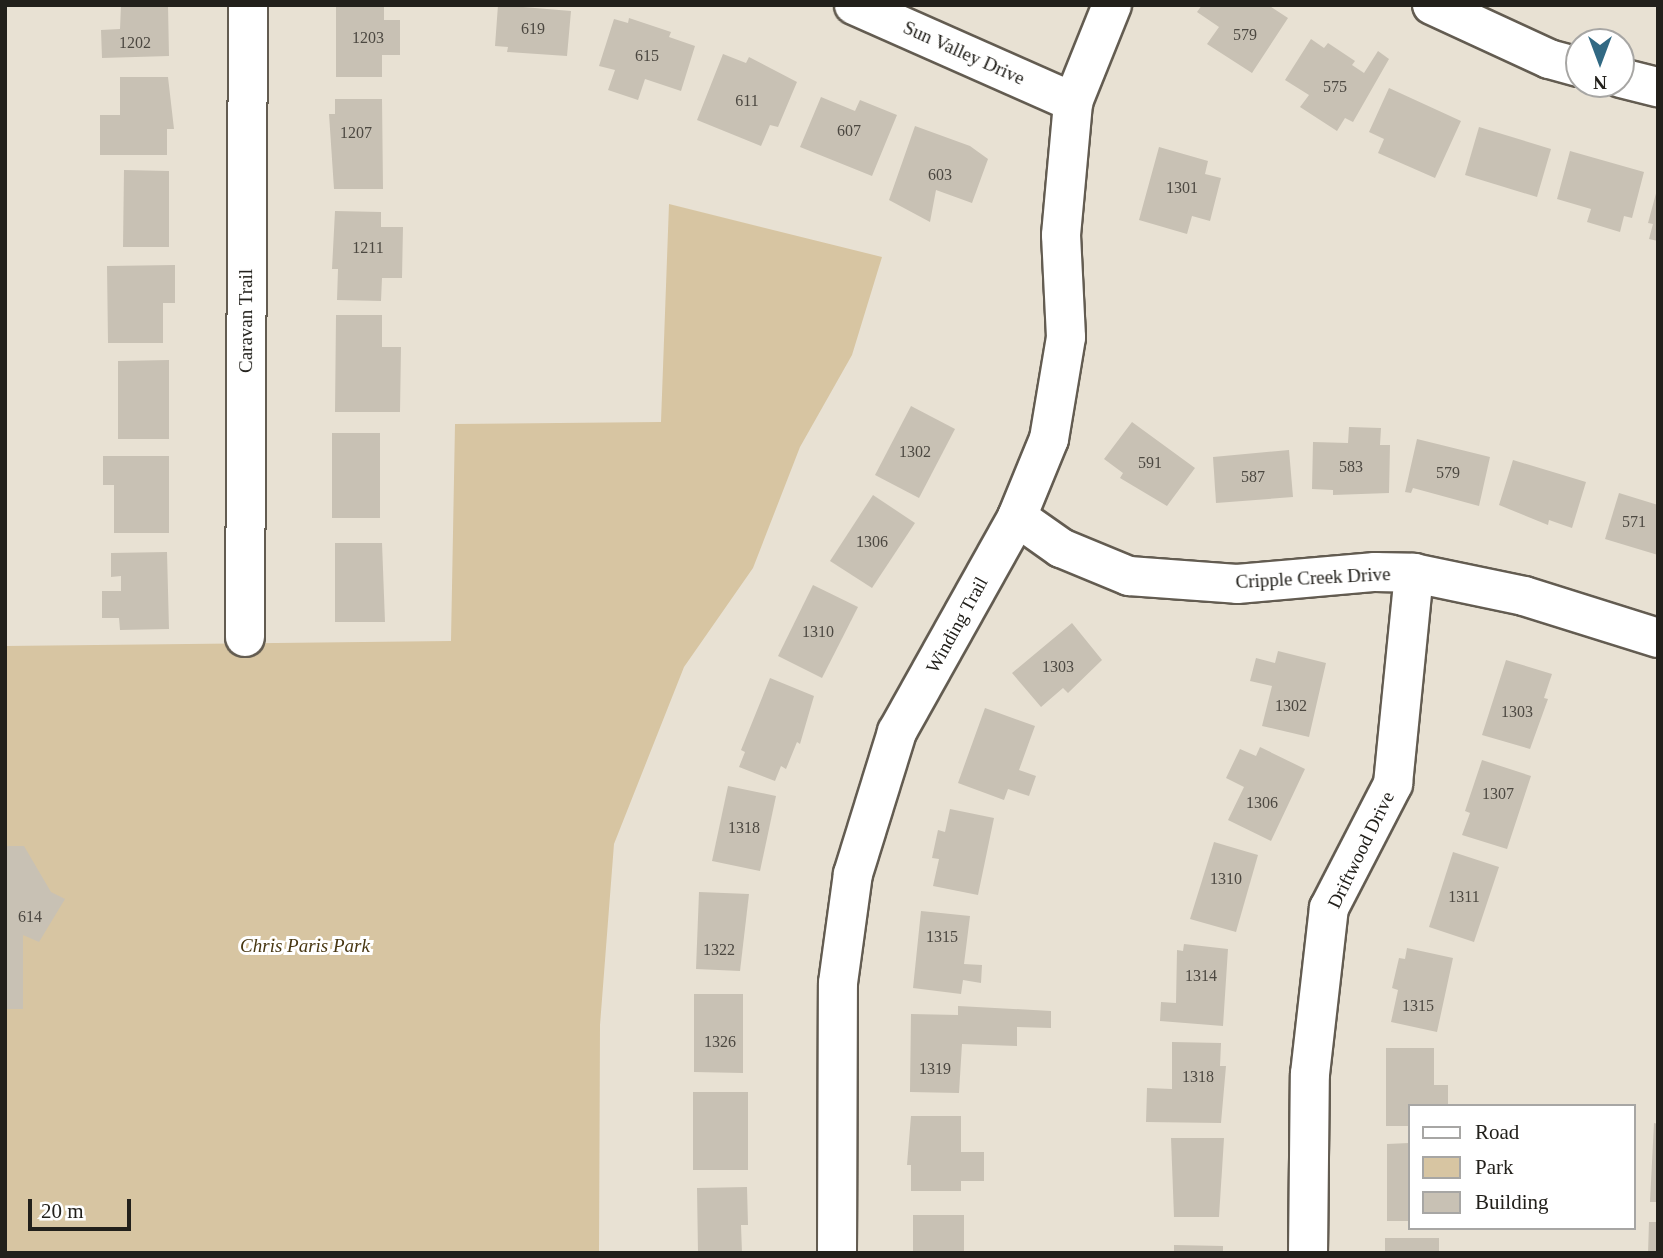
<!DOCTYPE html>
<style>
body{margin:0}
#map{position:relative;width:1663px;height:1258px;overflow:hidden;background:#e8e1d3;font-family:"Times New Roman",serif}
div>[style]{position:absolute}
.green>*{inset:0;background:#d7c5a2}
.building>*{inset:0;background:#c8c1b4}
.roads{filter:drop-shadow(2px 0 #635c51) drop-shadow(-2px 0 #635c51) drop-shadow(0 2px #635c51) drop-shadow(0 -2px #635c51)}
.minor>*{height:38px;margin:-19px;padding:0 19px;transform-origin:19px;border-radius:19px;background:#fff}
span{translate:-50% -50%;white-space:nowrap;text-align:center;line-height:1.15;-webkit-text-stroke:6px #fff;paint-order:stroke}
.number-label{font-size:16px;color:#4c4841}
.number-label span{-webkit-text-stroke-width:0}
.street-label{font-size:19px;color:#22201b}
.park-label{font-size:19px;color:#483712;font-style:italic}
.frame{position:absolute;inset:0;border:7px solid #22201b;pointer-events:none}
.legend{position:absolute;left:1408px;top:1104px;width:228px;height:126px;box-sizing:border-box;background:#fff;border:2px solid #a7a6a4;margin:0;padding:9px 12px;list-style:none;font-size:21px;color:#22201b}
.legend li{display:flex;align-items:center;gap:14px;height:35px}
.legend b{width:35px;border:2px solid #a7a6a4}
.north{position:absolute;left:1565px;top:28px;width:70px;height:70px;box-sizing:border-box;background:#fff;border:2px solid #a7a6a4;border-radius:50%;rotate:180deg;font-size:19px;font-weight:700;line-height:28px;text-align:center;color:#22201b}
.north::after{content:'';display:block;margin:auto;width:24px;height:32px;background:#316983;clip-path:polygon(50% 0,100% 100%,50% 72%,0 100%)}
.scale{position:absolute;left:28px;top:1199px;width:103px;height:32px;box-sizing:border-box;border:4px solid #22201b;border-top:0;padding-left:9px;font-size:21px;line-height:24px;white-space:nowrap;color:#22201b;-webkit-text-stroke:5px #fff;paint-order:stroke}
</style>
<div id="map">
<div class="green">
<i style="clip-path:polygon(669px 204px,882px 257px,852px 355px,800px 447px,753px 568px,684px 667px,614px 844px,600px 1025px,599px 1253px,5px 1253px,5px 646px,451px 641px,455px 424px,661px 422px)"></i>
</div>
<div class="building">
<i style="clip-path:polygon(121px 5px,168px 5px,169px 56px,102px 58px,101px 30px,120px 29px)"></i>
<i style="clip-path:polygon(336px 5px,384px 5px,384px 20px,400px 20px,400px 55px,382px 55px,382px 77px,336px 77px)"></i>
<i style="clip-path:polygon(498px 5px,571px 11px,567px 56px,507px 52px,508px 47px,495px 46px)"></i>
<i style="clip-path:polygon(1202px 5px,1268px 5px,1288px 18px,1252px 73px,1207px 44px,1219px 27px,1197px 12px)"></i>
<i style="clip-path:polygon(629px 18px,671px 32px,669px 37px,695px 46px,681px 91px,645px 79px,638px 100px,608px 90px,615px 70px,599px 66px,614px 19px,628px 23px)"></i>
<i style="clip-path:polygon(1311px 39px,1324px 48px,1328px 43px,1355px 61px,1352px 65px,1364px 73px,1378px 51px,1389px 59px,1353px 122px,1345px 118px,1337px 131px,1300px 107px,1309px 95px,1285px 80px)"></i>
<i style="clip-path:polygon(723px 54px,746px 63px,749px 57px,797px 82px,778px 127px,770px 125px,761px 146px,697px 120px)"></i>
<i style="clip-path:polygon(120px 77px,168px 77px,174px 129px,167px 129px,167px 155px,100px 155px,100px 115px,120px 115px)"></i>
<i style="clip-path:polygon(1389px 88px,1461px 121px,1435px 178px,1378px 153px,1384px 139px,1369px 132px)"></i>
<i style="clip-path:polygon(821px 97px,855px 111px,860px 100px,897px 115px,872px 176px,800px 147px)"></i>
<i style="clip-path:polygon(335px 99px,382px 99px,383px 189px,334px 189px,329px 114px,335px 114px)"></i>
<i style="clip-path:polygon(915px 126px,970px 146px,988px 159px,972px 203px,936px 190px,930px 222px,889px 200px)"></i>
<i style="clip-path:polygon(1479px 127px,1551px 149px,1537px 197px,1465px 175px)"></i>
<i style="clip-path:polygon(1159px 147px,1208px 161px,1205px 174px,1221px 178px,1210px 221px,1192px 216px,1187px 234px,1139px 220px)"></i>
<i style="clip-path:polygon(1570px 151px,1644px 172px,1632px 218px,1624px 216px,1620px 232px,1587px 222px,1591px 209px,1557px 199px)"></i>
<i style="clip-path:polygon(124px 170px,169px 171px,169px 247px,123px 247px)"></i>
<i style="clip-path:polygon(1658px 186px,1658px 241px,1649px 239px,1653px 224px,1648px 223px)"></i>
<i style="clip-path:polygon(335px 211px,381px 212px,381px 227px,403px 227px,402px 278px,382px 278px,381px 301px,337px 300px,338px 269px,332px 269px)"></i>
<i style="clip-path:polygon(175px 265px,175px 303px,163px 303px,163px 343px,108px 343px,107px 266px)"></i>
<i style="clip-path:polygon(336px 315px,382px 315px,382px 347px,401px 347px,400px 412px,335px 412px)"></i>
<i style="clip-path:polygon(169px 360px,169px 439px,118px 439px,118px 361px)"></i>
<i style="clip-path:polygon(911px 406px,955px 429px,919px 498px,875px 475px)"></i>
<i style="clip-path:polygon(1132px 422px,1195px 468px,1167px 506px,1120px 478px,1123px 473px,1104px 459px)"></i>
<i style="clip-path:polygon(1349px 427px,1381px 428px,1380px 445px,1390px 445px,1389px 493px,1333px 495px,1333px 490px,1312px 489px,1313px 442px,1348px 443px)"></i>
<i style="clip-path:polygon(332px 433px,380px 433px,380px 518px,332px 518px)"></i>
<i style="clip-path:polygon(1417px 439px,1490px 457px,1479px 506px,1413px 488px,1411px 493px,1405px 492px)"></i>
<i style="clip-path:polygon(1289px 450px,1293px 497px,1216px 503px,1213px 457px)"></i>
<i style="clip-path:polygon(103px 456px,169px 456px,169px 533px,114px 533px,114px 485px,103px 485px)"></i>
<i style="clip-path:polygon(1513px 460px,1586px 482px,1572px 528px,1549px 520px,1548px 525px,1499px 505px)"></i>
<i style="clip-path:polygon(1619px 493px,1658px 505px,1658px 555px,1605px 539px)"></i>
<i style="clip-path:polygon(873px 495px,915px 523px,872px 588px,830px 561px)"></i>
<i style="clip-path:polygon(335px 543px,382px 543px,385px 622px,335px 622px)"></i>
<i style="clip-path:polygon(167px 552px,169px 629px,120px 630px,119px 618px,102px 618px,102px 591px,121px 591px,121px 576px,111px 577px,111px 553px)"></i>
<i style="clip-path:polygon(813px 585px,858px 607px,822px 678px,778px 656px)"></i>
<i style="clip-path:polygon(1072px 623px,1102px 660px,1068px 693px,1063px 688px,1041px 707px,1012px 673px)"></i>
<i style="clip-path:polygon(1278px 651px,1326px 663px,1309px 737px,1262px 726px,1272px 686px,1250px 681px,1256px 658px,1275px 663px)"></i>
<i style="clip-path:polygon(1506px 660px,1552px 674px,1544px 698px,1548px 699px,1530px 749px,1482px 735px)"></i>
<i style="clip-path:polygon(770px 678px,814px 696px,800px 744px,797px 742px,786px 769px,781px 766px,775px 781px,739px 767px,745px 752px,741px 750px)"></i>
<i style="clip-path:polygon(985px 708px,1035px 726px,1019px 770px,1036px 776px,1029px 796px,1008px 789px,1004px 800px,958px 783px)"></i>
<i style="clip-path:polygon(1260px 747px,1305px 769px,1271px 841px,1228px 820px,1244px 787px,1226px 778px,1240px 749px,1256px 756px)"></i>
<i style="clip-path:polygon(1482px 760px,1531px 776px,1507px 849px,1462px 835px,1470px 813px,1465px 811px)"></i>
<i style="clip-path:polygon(728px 786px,776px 796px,760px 871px,712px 861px)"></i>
<i style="clip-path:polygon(950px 809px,994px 818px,978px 895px,933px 886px,939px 859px,932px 858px,938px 830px,945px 832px)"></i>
<i style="clip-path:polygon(1214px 842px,1258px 855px,1236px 932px,1190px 919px)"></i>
<i style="clip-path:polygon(5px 846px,24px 846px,51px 892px,65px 899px,39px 942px,23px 935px,23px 1009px,5px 1009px)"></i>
<i style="clip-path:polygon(1453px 852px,1499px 867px,1474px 942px,1429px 927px)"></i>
<i style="clip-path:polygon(699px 892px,749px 894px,740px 971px,696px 969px)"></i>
<i style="clip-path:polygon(921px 911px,970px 916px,964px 964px,982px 965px,981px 983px,963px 980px,961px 994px,913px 988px)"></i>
<i style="clip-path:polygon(1184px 944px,1228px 949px,1223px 1026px,1160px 1021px,1161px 1002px,1176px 1003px,1177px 950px,1183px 951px)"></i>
<i style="clip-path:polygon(1407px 948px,1453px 958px,1437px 1032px,1391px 1022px,1398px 990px,1392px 988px,1399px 958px,1405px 959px)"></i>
<i style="clip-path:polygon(694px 994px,743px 994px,743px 1073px,694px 1072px)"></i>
<i style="clip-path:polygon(958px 1006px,1051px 1011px,1051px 1028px,1017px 1027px,1017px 1046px,962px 1044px,959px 1093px,910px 1092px,911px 1014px,958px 1015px)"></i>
<i style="clip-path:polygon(1172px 1042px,1221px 1043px,1220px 1066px,1226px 1066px,1221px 1123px,1146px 1122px,1147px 1088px,1172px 1089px)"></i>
<i style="clip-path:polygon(1386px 1048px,1434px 1048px,1434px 1085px,1448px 1085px,1448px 1106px,1409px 1106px,1409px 1126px,1386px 1126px)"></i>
<i style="clip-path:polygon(693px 1092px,748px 1092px,748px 1170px,693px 1170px)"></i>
<i style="clip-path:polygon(911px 1116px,961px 1116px,961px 1152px,984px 1152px,984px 1181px,961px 1181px,961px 1191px,911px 1191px,911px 1165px,907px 1165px)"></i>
<i style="clip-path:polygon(1654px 1123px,1658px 1124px,1658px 1202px,1650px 1202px)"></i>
<i style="clip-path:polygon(1171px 1138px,1224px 1138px,1219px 1217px,1174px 1217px)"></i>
<i style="clip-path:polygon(1409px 1143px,1409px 1221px,1387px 1221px,1387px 1144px)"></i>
<i style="clip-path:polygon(747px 1187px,748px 1225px,741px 1225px,742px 1253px,698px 1253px,697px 1188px)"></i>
<i style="clip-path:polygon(913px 1215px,964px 1215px,964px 1253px,913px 1253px)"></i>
<i style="clip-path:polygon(1649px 1222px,1658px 1222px,1658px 1253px,1648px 1253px)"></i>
<i style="clip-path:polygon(1385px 1238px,1439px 1238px,1439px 1253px,1385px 1253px)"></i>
<i style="clip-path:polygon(1174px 1245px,1223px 1246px,1223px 1253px,1174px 1253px)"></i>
</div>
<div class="roads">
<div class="minor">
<i style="left:854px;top:5px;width:240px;rotate:23.9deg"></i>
<i style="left:1432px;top:5px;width:129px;rotate:24.8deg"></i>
<i style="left:1549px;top:59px;width:31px;rotate:15deg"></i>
<i style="left:1621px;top:78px;width:38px;rotate:14deg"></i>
<i style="left:1017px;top:517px;width:54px;rotate:35.2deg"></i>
<i style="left:1061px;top:548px;width:74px;rotate:22.4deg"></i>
<i style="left:1129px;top:576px;width:108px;rotate:4.2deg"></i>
<i style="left:1237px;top:584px;width:139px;rotate:-5deg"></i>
<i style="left:1375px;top:572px;width:39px;rotate:1deg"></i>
<i style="left:1414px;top:573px;width:112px;rotate:11.8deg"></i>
<i style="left:1524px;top:596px;width:140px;rotate:17.4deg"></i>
<i style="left:245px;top:637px;width:632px;rotate:-89.73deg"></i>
<i style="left:837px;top:1253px;width:270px;rotate:-89.8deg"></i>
<i style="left:838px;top:983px;width:110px;rotate:-82.2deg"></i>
<i style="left:853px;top:874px;width:149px;rotate:-72.8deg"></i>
<i style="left:897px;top:732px;width:246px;rotate:-60.8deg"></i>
<i style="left:1017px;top:517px;width:84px;rotate:-67.7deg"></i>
<i style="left:1049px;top:439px;width:103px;rotate:-80.5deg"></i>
<i style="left:1066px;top:337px;width:102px;rotate:-92.8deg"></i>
<i style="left:1061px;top:235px;width:134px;rotate:-84.8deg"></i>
<i style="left:1073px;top:102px;width:105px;rotate:-68.1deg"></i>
<i style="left:1308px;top:1253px;width:179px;rotate:-89.4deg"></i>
<i style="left:1310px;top:1074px;width:167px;rotate:-83.5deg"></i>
<i style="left:1329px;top:908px;width:140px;rotate:-62.7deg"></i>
<i style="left:1393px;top:784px;width:212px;rotate:-84.3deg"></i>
</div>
</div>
<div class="number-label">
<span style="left:533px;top:29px">619</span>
<span style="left:1245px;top:35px">579</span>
<span style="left:368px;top:38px">1203</span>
<span style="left:135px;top:43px">1202</span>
<span style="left:647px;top:56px">615</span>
<span style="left:1335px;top:87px">575</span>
<span style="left:747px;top:101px">611</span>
<span style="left:849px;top:131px">607</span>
<span style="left:356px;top:133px">1207</span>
<span style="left:940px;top:175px">603</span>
<span style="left:1182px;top:188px">1301</span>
<span style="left:368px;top:248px">1211</span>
<span style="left:915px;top:452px">1302</span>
<span style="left:1150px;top:463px">591</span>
<span style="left:1351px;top:467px">583</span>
<span style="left:1448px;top:473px">579</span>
<span style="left:1253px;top:477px">587</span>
<span style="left:1634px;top:522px">571</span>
<span style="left:872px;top:542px">1306</span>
<span style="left:818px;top:632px">1310</span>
<span style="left:1058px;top:667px">1303</span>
<span style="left:1291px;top:706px">1302</span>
<span style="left:1517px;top:712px">1303</span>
<span style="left:1498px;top:794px">1307</span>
<span style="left:1262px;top:803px">1306</span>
<span style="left:744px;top:828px">1318</span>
<span style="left:1226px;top:879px">1310</span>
<span style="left:1464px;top:897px">1311</span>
<span style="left:30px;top:917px">614</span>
<span style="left:942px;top:937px">1315</span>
<span style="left:719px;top:950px">1322</span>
<span style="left:1201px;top:976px">1314</span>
<span style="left:1418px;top:1006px">1315</span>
<span style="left:720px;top:1042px">1326</span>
<span style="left:935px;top:1069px">1319</span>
<span style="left:1198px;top:1077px">1318</span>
</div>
<div class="street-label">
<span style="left:964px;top:53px;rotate:24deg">Sun Valley Drive</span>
<span style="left:246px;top:321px;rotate:-90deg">Caravan Trail</span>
<span style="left:1313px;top:578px;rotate:-3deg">Cripple Creek Drive</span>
<span style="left:957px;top:625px;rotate:-61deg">Winding Trail</span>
<span style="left:1361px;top:850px;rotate:-64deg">Driftwood Drive</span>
</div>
<div class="park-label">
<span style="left:305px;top:946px">Chris Paris Park</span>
</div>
<div class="frame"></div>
<ul class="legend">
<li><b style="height:9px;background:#fff"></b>Road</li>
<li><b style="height:19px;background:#d7c5a2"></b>Park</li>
<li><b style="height:19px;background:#c8c1b4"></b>Building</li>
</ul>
<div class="north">N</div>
<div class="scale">20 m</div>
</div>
